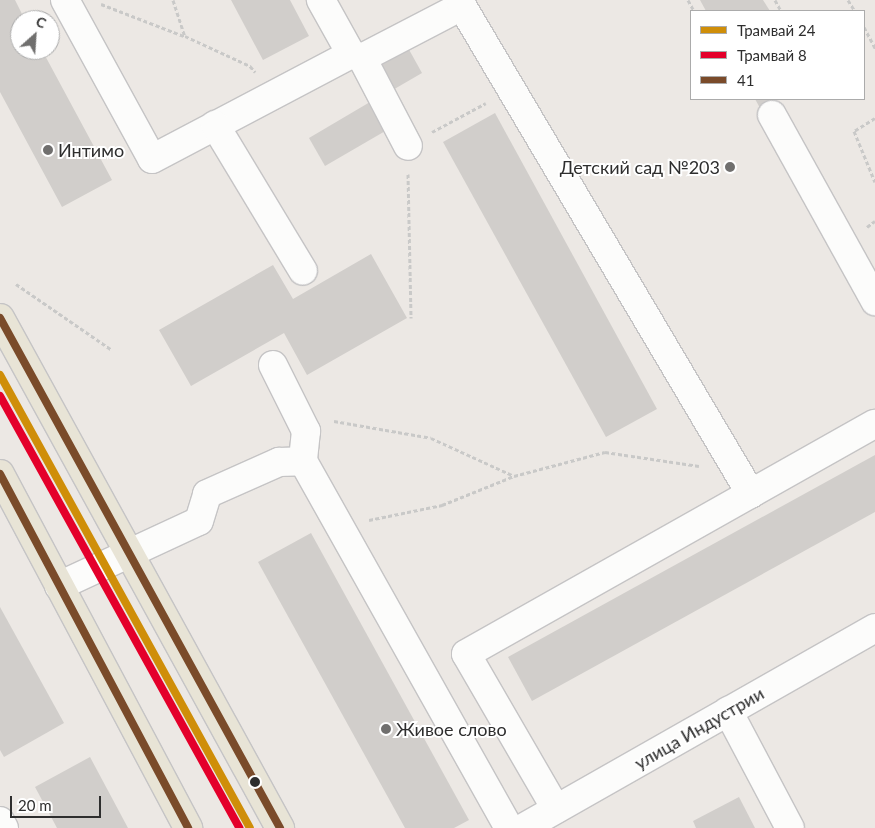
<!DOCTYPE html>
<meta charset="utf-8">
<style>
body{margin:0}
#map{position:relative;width:875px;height:828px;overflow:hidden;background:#ece8e4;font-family:Lato,sans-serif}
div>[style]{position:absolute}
.building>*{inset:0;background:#d1cecb}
.path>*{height:3px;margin-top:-1.5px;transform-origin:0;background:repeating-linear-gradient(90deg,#c9c9c8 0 4px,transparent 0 6.5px)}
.roads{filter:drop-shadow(1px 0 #c5c4c5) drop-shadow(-1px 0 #c5c4c5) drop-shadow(0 1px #c5c4c5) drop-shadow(0 -1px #c5c4c5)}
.minor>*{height:28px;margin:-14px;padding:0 14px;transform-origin:14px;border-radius:14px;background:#fcfcfb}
.major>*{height:28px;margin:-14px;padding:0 14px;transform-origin:14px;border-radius:14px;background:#e8e4d6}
.bus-1>*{height:8px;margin:-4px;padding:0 4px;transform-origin:4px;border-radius:4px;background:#7a4b2a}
.tram-1>*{height:8px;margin:-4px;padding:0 4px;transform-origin:4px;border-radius:4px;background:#cf8e09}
.tram-2>*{height:8px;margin:-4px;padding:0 4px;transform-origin:4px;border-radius:4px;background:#e4002b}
.dots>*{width:14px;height:14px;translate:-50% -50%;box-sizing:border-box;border:2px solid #fff;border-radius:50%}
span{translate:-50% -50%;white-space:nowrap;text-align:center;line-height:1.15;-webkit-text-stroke:4px #fff;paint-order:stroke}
.poi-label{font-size:18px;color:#2e2e2e}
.left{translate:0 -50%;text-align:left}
.right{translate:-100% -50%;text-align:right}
.street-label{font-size:18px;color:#2e2e2e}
.legend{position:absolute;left:690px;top:10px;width:175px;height:90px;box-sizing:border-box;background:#fff;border:1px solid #ababab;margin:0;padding:6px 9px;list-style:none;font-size:15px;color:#2e2e2e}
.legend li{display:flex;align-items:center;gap:10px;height:25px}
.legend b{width:25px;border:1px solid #ababab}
.north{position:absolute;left:10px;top:10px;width:50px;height:50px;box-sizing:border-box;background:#fff;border:1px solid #ababab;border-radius:50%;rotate:26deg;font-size:14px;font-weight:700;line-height:20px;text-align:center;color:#2e2e2e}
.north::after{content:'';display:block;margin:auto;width:18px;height:22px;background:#706f6e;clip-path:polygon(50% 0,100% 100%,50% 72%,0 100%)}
.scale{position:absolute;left:10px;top:796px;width:91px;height:22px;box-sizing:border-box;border:2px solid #2e2e2e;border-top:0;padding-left:6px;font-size:15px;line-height:18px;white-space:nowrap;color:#2e2e2e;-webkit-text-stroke:4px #fff;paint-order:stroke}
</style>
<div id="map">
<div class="building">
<i style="clip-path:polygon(0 0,15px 0,25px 20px,20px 20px,20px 50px,42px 50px,112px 180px,62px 207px,0 92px)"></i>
<i style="clip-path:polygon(231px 0,290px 0,309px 36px,263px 60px)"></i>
<i style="clip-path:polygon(700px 0,763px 0,770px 11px,706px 11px)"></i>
<i style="clip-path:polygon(407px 46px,422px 73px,391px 91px,376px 64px)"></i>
<i style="clip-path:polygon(755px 99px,778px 99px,760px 108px)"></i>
<i style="clip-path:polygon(370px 102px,387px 130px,325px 166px,309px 138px)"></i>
<i style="clip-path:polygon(495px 113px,657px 409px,606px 437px,443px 142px)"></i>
<i style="clip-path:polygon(371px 254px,407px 318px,307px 375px,284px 333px,191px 386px,159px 330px,273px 265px,293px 299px)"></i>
<i style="clip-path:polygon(875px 455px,875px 512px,532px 701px,508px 657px)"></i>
<i style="clip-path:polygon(311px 533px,469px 820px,454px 828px,405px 828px,258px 562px)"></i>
<i style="clip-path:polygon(0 607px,64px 723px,4px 757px,0 750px)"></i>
<i style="clip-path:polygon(90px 757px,128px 828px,57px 828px,35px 787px)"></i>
<i style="clip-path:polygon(739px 797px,755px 828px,696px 828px,693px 821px)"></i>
</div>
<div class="path">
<i style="left:173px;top:0;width:38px;rotate:72deg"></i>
<i style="left:185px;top:36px;width:72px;rotate:24.8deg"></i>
<i style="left:250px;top:66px;width:8px;rotate:50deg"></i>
<i style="left:688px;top:0;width:13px;rotate:61deg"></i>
<i style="left:775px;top:0;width:13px;rotate:61deg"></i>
<i style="left:848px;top:0;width:13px;rotate:58deg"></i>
<i style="left:101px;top:4px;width:89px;rotate:21.1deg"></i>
<i style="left:864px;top:27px;width:24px;rotate:62deg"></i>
<i style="left:875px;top:118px;width:25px;rotate:148deg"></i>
<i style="left:854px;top:131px;width:55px;rotate:67.6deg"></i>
<i style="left:432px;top:132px;width:61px;rotate:-28.2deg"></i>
<i style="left:408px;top:174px;width:144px;rotate:88.8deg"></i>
<i style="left:867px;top:227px;width:10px;rotate:-37deg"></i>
<i style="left:16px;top:284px;width:116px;rotate:34.5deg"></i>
<i style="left:334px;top:421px;width:98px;rotate:9.9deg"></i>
<i style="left:431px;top:438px;width:91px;rotate:24.6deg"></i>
<i style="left:514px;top:476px;width:94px;rotate:-14.8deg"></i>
<i style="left:605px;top:452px;width:95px;rotate:8.5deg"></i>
<i style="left:369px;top:520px;width:75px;rotate:-11.6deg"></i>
<i style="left:442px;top:505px;width:78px;rotate:-21.9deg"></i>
</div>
<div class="roads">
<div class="minor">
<i style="left:65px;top:0;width:181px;rotate:61.3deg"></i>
<i style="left:152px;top:159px;width:225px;rotate:-27.8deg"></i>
<i style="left:351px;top:54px;width:62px;rotate:-119.1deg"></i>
<i style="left:351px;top:54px;width:12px;rotate:20deg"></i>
<i style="left:362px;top:58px;width:99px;rotate:62.4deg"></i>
<i style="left:362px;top:58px;width:113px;rotate:-27.5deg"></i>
<i style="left:462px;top:6px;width:567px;rotate:59.37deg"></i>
<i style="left:772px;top:115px;width:213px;rotate:61deg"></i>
<i style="left:215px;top:125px;width:170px;rotate:58.9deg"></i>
<i style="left:273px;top:365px;width:74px;rotate:63.4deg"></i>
<i style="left:306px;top:431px;width:30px;rotate:96deg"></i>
<i style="left:303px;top:461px;width:421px;rotate:60.7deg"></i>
<i style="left:59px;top:586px;width:154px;rotate:-24.9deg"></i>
<i style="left:199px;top:521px;width:28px;rotate:-73deg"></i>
<i style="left:207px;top:494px;width:79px;rotate:-24deg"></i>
<i style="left:279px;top:462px;width:24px;rotate:-2deg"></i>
<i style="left:728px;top:711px;width:132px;rotate:62.1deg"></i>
<i style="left:556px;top:809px;width:179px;rotate:-120.1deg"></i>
<i style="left:466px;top:654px;width:469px;rotate:-29.4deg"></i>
<i style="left:0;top:821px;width:8px;rotate:60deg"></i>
<i style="left:523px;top:828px;width:405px;rotate:-29.6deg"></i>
</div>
<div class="major">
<i style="left:0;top:318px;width:582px;rotate:61.23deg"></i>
<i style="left:0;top:474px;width:401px;rotate:62deg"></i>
</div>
</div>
<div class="bus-1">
<i style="left:0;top:318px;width:582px;rotate:61.23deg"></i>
<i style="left:0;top:474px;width:401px;rotate:62deg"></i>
</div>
<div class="tram-1">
<i style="left:0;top:375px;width:517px;rotate:61.11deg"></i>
</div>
<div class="tram-2">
<i style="left:0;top:396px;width:494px;rotate:61deg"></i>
</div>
<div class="dots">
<i style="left:48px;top:150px;background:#706f6e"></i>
<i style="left:730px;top:167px;background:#706f6e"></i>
<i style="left:386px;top:729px;background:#706f6e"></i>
<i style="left:255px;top:782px;background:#2e2e2e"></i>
</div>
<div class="poi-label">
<span class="left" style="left:58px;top:150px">Интимо</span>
<span class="right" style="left:720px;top:167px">Детский сад №203</span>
<span class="left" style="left:396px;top:729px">Живое слово</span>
</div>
<div class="street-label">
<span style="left:699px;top:728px;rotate:-30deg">улица Индустрии</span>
</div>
<ul class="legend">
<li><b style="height:6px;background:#cf8e09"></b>Трамвай 24</li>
<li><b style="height:6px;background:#e4002b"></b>Трамвай 8</li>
<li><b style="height:6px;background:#7a4b2a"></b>41</li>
</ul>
<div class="north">С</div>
<div class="scale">20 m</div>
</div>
